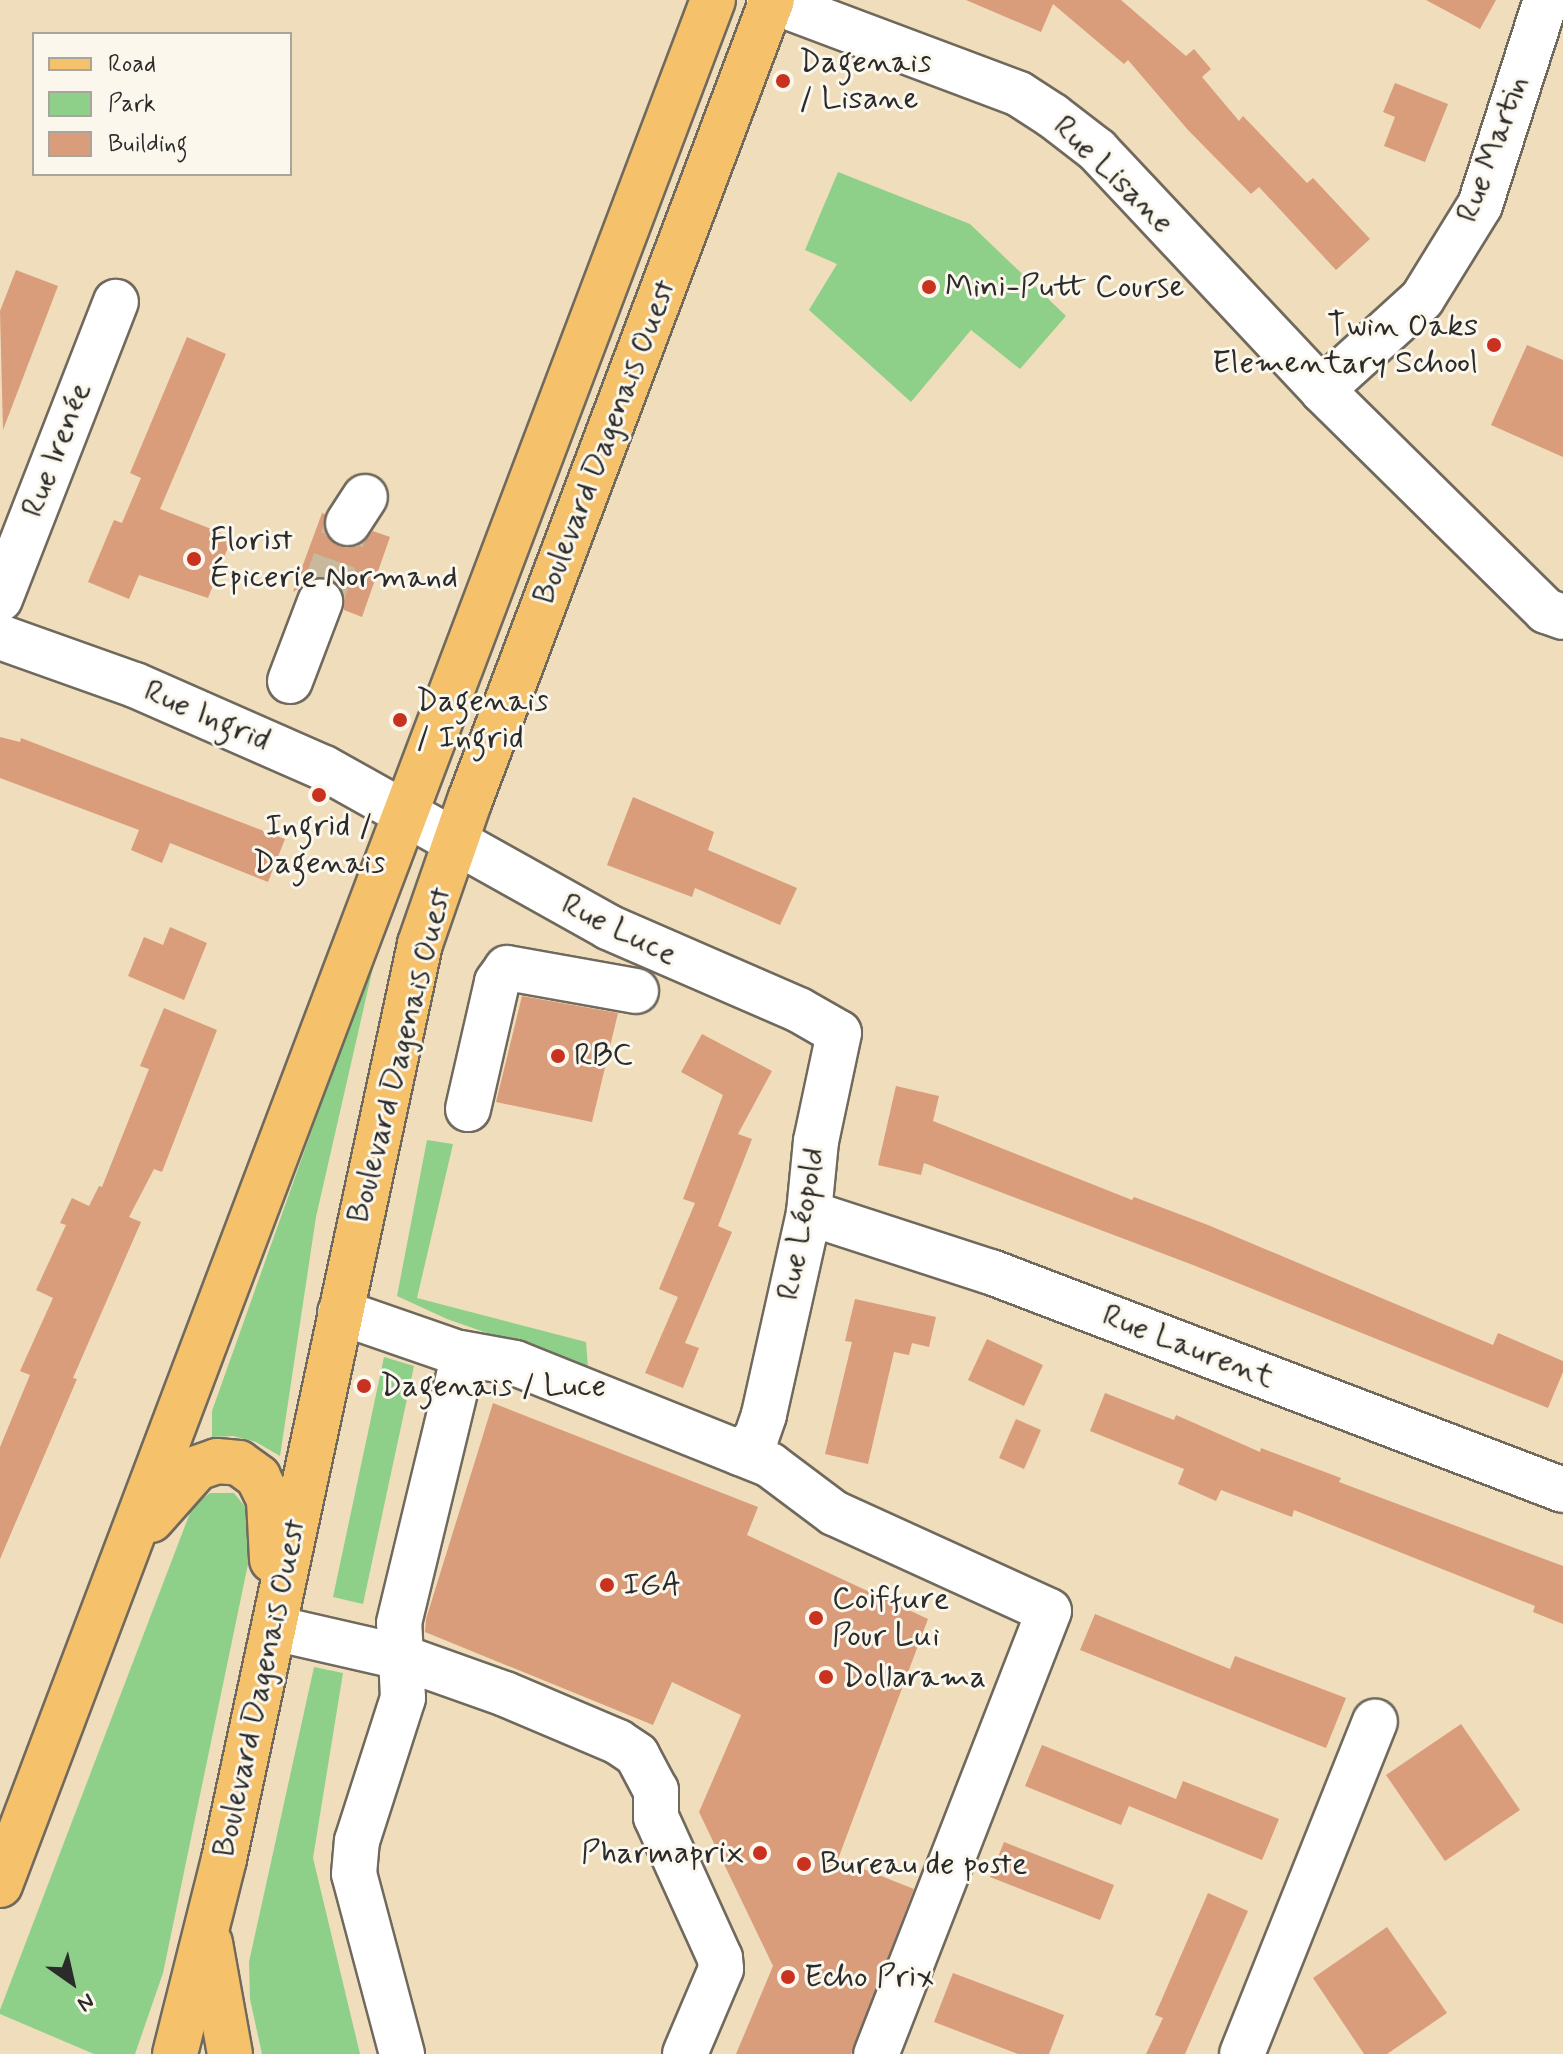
<!DOCTYPE html>
<meta charset="utf-8">
<style>
body{margin:0}
#map{position:relative;width:1563px;height:2054px;overflow:hidden;background:#efddbb;font-family:Mynerve,sans-serif}
div>[style]{position:absolute}
.green>*{inset:0;background:#8ed089}
.building>*{inset:0;background:#da9d7b}
.minor-tunnel>*{height:44px;margin-top:-22px;transform-origin:0;background:repeating-linear-gradient(90deg,#c8b99e 0 44px,transparent 0 66px)}
.roads{filter:drop-shadow(2px 0 #70695d) drop-shadow(-2px 0 #70695d) drop-shadow(0 2px #70695d) drop-shadow(0 -2px #70695d)}
.minor>*{height:44px;margin:-22px;padding:0 22px;transform-origin:22px;border-radius:22px;background:#fff}
.major>*{height:44px;margin:-22px;padding:0 22px;transform-origin:22px;border-radius:22px;background:#f5c16b}
.dots>*{width:22px;height:22px;translate:-50% -50%;box-sizing:border-box;border:4px solid #fbf7ec;border-radius:50%}
span{translate:-50% -50%;white-space:nowrap;text-align:center;line-height:1.15;-webkit-text-stroke:6px #fbf7ec;paint-order:stroke}
.poi-label{font-size:32px;color:#2b2b2b}
.left{translate:0 -50%;text-align:left}
.right{translate:-100% -50%;text-align:right}
.street-label{font-size:32px;color:#2b2b2b}
.legend{position:absolute;left:32px;top:32px;width:260px;height:144px;box-sizing:border-box;background:#fbf7ec;border:2px solid #a8a59f;margin:0;padding:10px 14px;list-style:none;font-size:24px;color:#2b2b2b}
.legend li{display:flex;align-items:center;gap:16px;height:40px}
.legend b{width:40px;border:2px solid #a8a59f}
.north{position:absolute;left:32px;top:1942px;width:80px;height:80px;-webkit-text-stroke:6px #fbf7ec;paint-order:stroke;rotate:146deg;font-size:22px;font-weight:700;line-height:32px;text-align:center;color:#2b2b2b}
.north::after{content:'';display:block;margin:auto;width:28px;height:36px;background:#2b2b2b;clip-path:polygon(50% 0,100% 100%,50% 72%,0 100%)}
</style>
<div id="map">
<div class="green">
<i style="clip-path:polygon(838px 172px,970px 224px,1066px 316px,1020px 369px,971px 330px,911px 402px,809px 310px,837px 264px,805px 250px)"></i>
<i style="clip-path:polygon(379px 941px,316px 1217px,280px 1456px,256px 1442px,233px 1436px,212px 1437px,212px 1411px)"></i>
<i style="clip-path:polygon(427px 1140px,453px 1144px,417px 1298px,586px 1342px,588px 1368px,447px 1319px,397px 1296px)"></i>
<i style="clip-path:polygon(384px 1357px,414px 1366px,363px 1604px,333px 1597px)"></i>
<i style="clip-path:polygon(210px 1493px,234px 1493px,247px 1509px,253px 1540px,163px 1973px,135px 2054px,94px 2054px,0 2014px,0 2010px,193px 1505px)"></i>
<i style="clip-path:polygon(314px 1667px,343px 1673px,313px 1858px,360px 2054px,262px 2054px,250px 1999px,249px 1962px)"></i>
</div>
<div class="building">
<i style="clip-path:polygon(966px 0,1121px 0,1186px 56px,1194px 49px,1211px 69px,1202px 77px,1239px 121px,1243px 116px,1307px 183px,1313px 178px,1370px 239px,1336px 270px,1259px 187px,1251px 194px,1188px 130px,1128px 60px,1124px 64px,1053px 4px,1041px 32px)"></i>
<i style="clip-path:polygon(1426px 0,1496px 0,1480px 29px)"></i>
<i style="clip-path:polygon(1395px 83px,1448px 104px,1425px 162px,1384px 146px,1395px 117px,1383px 112px)"></i>
<i style="clip-path:polygon(16px 270px,58px 286px,3px 430px,0 311px)"></i>
<i style="clip-path:polygon(187px 337px,226px 354px,160px 509px,232px 537px,208px 598px,139px 575px,129px 599px,88px 582px,114px 520px,122px 523px,141px 478px,130px 473px)"></i>
<i style="clip-path:polygon(1527px 345px,1563px 360px,1563px 457px,1491px 425px)"></i>
<i style="clip-path:polygon(322px 513px,325px 514px,325px 534px,335px 544px,346px 548px,359px 546px,373px 531px,390px 537px,362px 617px,344px 610px,344px 597px,340px 587px,328px 578px,315px 578px,293px 592px)"></i>
<i style="clip-path:polygon(0 737px,20px 742px,21px 738px,285px 839px,268px 882px,170px 843px,162px 863px,131px 850px,139px 830px,0 778px)"></i>
<i style="clip-path:polygon(633px 797px,714px 832px,708px 850px,797px 888px,780px 925px,695px 888px,692px 897px,607px 865px)"></i>
<i style="clip-path:polygon(170px 927px,207px 943px,184px 1000px,128px 976px,144px 937px,163px 945px)"></i>
<i style="clip-path:polygon(522px 996px,618px 1013px,592px 1122px,496px 1102px)"></i>
<i style="clip-path:polygon(164px 1008px,217px 1030px,162px 1172px,154px 1169px,129px 1217px,141px 1222px,73px 1378px,77px 1379px,0 1559px,0 1447px,30px 1375px,20px 1371px,53px 1298px,36px 1290px,66px 1225px,60px 1223px,72px 1198px,89px 1206px,99px 1186px,102px 1187px,149px 1069px,140px 1066px)"></i>
<i style="clip-path:polygon(702px 1034px,772px 1071px,738px 1134px,752px 1139px,718px 1226px,732px 1232px,685px 1343px,699px 1348px,683px 1388px,645px 1373px,678px 1297px,659px 1289px,695px 1203px,683px 1199px,723px 1095px,681px 1072px)"></i>
<i style="clip-path:polygon(896px 1086px,939px 1096px,933px 1121px,1132px 1200px,1134px 1197px,1208px 1225px,1493px 1345px,1498px 1333px,1563px 1361px,1563px 1372px,1548px 1408px,1193px 1265px,924px 1163px,921px 1175px,878px 1165px)"></i>
<i style="clip-path:polygon(855px 1299px,936px 1317px,929px 1347px,912px 1343px,909px 1355px,894px 1352px,868px 1464px,825px 1454px,852px 1342px,845px 1341px)"></i>
<i style="clip-path:polygon(987px 1339px,1043px 1365px,1024px 1406px,968px 1380px)"></i>
<i style="clip-path:polygon(1105px 1393px,1174px 1420px,1176px 1415px,1260px 1452px,1261px 1448px,1341px 1478px,1339px 1482px,1563px 1566px,1563px 1624px,1533px 1612px,1535px 1606px,1294px 1510px,1292px 1517px,1221px 1490px,1216px 1501px,1178px 1484px,1184px 1469px,1090px 1431px)"></i>
<i style="clip-path:polygon(493px 1403px,758px 1507px,747px 1535px,928px 1619px,838px 1859px,914px 1889px,851px 2054px,736px 2054px,773px 1966px,699px 1812px,741px 1715px,672px 1682px,653px 1725px,425px 1632px,426px 1619px)"></i>
<i style="clip-path:polygon(1016px 1419px,1041px 1430px,1024px 1469px,999px 1458px)"></i>
<i style="clip-path:polygon(1095px 1614px,1230px 1669px,1235px 1656px,1346px 1698px,1326px 1748px,1080px 1650px)"></i>
<i style="clip-path:polygon(1461px 1724px,1520px 1810px,1445px 1861px,1386px 1775px)"></i>
<i style="clip-path:polygon(1042px 1745px,1176px 1799px,1183px 1781px,1279px 1819px,1262px 1860px,1129px 1806px,1121px 1825px,1025px 1786px)"></i>
<i style="clip-path:polygon(1004px 1842px,1114px 1885px,1100px 1920px,990px 1877px)"></i>
<i style="clip-path:polygon(1208px 1893px,1248px 1911px,1185px 2054px,1146px 2054px,1163px 2018px,1155px 2015px)"></i>
<i style="clip-path:polygon(1387px 1927px,1447px 2013px,1387px 2054px,1364px 2054px,1313px 1978px)"></i>
<i style="clip-path:polygon(953px 1973px,1064px 2015px,1049px 2054px,1018px 2054px,934px 2022px)"></i>
</div>
<div class="minor-tunnel">
<i style="left:320px;top:602px;width:84px;rotate:-70.5deg"></i>
</div>
<div class="roads">
<div class="minor">
<i style="left:769px;top:0;width:267px;rotate:20.6deg"></i>
<i style="left:1019px;top:94px;width:40px;rotate:32.9deg"></i>
<i style="left:1053px;top:116px;width:56px;rotate:37.7deg"></i>
<i style="left:1097px;top:150px;width:329px;rotate:46.8deg"></i>
<i style="left:1322px;top:390px;width:315px;rotate:44.6deg"></i>
<i style="left:1546px;top:611px;width:18px;rotate:19deg"></i>
<i style="left:1322px;top:390px;width:135px;rotate:-42.3deg"></i>
<i style="left:1422px;top:299px;width:110px;rotate:-58.3deg"></i>
<i style="left:1480px;top:205px;width:215px;rotate:-72.2deg"></i>
<i style="left:348px;top:523px;width:31px;rotate:-57deg"></i>
<i style="left:0;top:599px;width:319px;rotate:-68.7deg"></i>
<i style="left:0;top:637px;width:143px;rotate:19.6deg"></i>
<i style="left:135px;top:685px;width:206px;rotate:23.7deg"></i>
<i style="left:324px;top:768px;width:325px;rotate:29.2deg"></i>
<i style="left:608px;top:927px;width:208px;rotate:23.5deg"></i>
<i style="left:799px;top:1010px;width:46px;rotate:29.9deg"></i>
<i style="left:839px;top:1033px;width:110px;rotate:102deg"></i>
<i style="left:816px;top:1141px;width:72px;rotate:95.6deg"></i>
<i style="left:809px;top:1213px;width:207px;rotate:102.6deg"></i>
<i style="left:764px;top:1415px;width:24px;rotate:109deg"></i>
<i style="left:756px;top:1438px;width:22px;rotate:137deg"></i>
<i style="left:290px;top:681px;width:85px;rotate:-69.2deg"></i>
<i style="left:468px;top:1109px;width:130px;rotate:-77.1deg"></i>
<i style="left:497px;top:982px;width:17px;rotate:-54deg"></i>
<i style="left:507px;top:968px;width:131px;rotate:10.1deg"></i>
<i style="left:809px;top:1213px;width:191px;rotate:18deg"></i>
<i style="left:991px;top:1272px;width:612px;rotate:20.86deg"></i>
<i style="left:460px;top:1353px;width:56px;rotate:10.3deg"></i>
<i style="left:515px;top:1363px;width:275px;rotate:21.8deg"></i>
<i style="left:770px;top:1465px;width:80px;rotate:36.9deg"></i>
<i style="left:834px;top:1513px;width:236px;rotate:24.5deg"></i>
<i style="left:1049px;top:1611px;width:476px;rotate:111.3deg"></i>
<i style="left:274px;top:1628px;width:130px;rotate:12.9deg"></i>
<i style="left:401px;top:1657px;width:34px;rotate:-93deg"></i>
<i style="left:399px;top:1623px;width:276px;rotate:-76.4deg"></i>
<i style="left:464px;top:1355px;width:131px;rotate:-160.9deg"></i>
<i style="left:402px;top:2054px;width:186px;rotate:-104.9deg"></i>
<i style="left:354px;top:1874px;width:33px;rotate:-85deg"></i>
<i style="left:357px;top:1841px;width:150px;rotate:-72.2deg"></i>
<i style="left:403px;top:1698px;width:41px;rotate:-92.8deg"></i>
<i style="left:401px;top:1657px;width:110px;rotate:19.6deg"></i>
<i style="left:505px;top:1694px;width:123px;rotate:23deg"></i>
<i style="left:618px;top:1742px;width:23px;rotate:34deg"></i>
<i style="left:637px;top:1755px;width:40px;rotate:62deg"></i>
<i style="left:656px;top:1790px;width:27px;rotate:90deg"></i>
<i style="left:656px;top:1817px;width:155px;rotate:65.6deg"></i>
<i style="left:720px;top:1958px;width:11px;rotate:85deg"></i>
<i style="left:721px;top:1969px;width:92px;rotate:113deg"></i>
<i style="left:1242px;top:2054px;width:358px;rotate:-68.2deg"></i>
</div>
<div class="major">
<i style="left:151px;top:1520px;width:69px;rotate:-48.5deg"></i>
<i style="left:197px;top:1468px;width:21px;rotate:-19deg"></i>
<i style="left:217px;top:1461px;width:22px;rotate:5deg"></i>
<i style="left:239px;top:1463px;width:24px;rotate:36deg"></i>
<i style="left:258px;top:1477px;width:25px;rotate:64deg"></i>
<i style="left:269px;top:1500px;width:60px;rotate:87.1deg"></i>
<i style="left:0;top:1885px;width:2015px;rotate:-69.28deg"></i>
<i style="left:210px;top:1943px;width:113px;rotate:79.8deg"></i>
<i style="left:175px;top:2054px;width:201px;rotate:-75.9deg"></i>
<i style="left:224px;top:1859px;width:936px;rotate:-77.91deg"></i>
<i style="left:420px;top:944px;width:152px;rotate:-70.9deg"></i>
<i style="left:470px;top:800px;width:855px;rotate:-69.32deg"></i>
</div>
</div>
<div class="dots">
<i style="left:783px;top:81px;background:#c8321e"></i>
<i style="left:929px;top:287px;background:#c8321e"></i>
<i style="left:1494px;top:345px;background:#c8321e"></i>
<i style="left:194px;top:559px;background:#c8321e"></i>
<i style="left:400px;top:720px;background:#c8321e"></i>
<i style="left:319px;top:795px;background:#c8321e"></i>
<i style="left:558px;top:1056px;background:#c8321e"></i>
<i style="left:364px;top:1386px;background:#c8321e"></i>
<i style="left:607px;top:1585px;background:#c8321e"></i>
<i style="left:816px;top:1618px;background:#c8321e"></i>
<i style="left:826px;top:1677px;background:#c8321e"></i>
<i style="left:760px;top:1853px;background:#c8321e"></i>
<i style="left:804px;top:1864px;background:#c8321e"></i>
<i style="left:788px;top:1977px;background:#c8321e"></i>
</div>
<div class="poi-label">
<span class="left" style="left:799px;top:81px">Dagenais<br>/ Lisane</span>
<span class="left" style="left:945px;top:287px">Mini-Putt Course</span>
<span class="right" style="left:1478px;top:345px">Twin Oaks<br>Elementary School</span>
<span class="left" style="left:210px;top:559px">Florist<br>Épicerie Normand</span>
<span class="left" style="left:416px;top:720px">Dagenais<br>/ Ingrid</span>
<span style="left:319px;top:845px">Ingrid /<br>Dagenais</span>
<span class="left" style="left:574px;top:1056px">RBC</span>
<span class="left" style="left:380px;top:1386px">Dagenais / Luce</span>
<span class="left" style="left:623px;top:1585px">IGA</span>
<span class="left" style="left:832px;top:1618px">Coiffure<br>Pour Lui</span>
<span class="left" style="left:842px;top:1677px">Dollarama</span>
<span class="right" style="left:744px;top:1853px">Pharmaprix</span>
<span class="left" style="left:820px;top:1864px">Bureau de poste</span>
<span class="left" style="left:804px;top:1977px">Echo Prix</span>
</div>
<div class="street-label">
<span style="left:1493px;top:149px;rotate:-70deg">Rue Martin</span>
<span style="left:1113px;top:175px;rotate:44deg">Rue Lisane</span>
<span style="left:605px;top:442px;rotate:-69deg">Boulevard Dagenais Ouest</span>
<span style="left:57px;top:450px;rotate:-69deg">Rue Irenée</span>
<span style="left:207px;top:716px;rotate:23deg">Rue Ingrid</span>
<span style="left:619px;top:930px;rotate:26deg">Rue Luce</span>
<span style="left:400px;top:1055px;rotate:-76deg">Boulevard Dagenais Ouest</span>
<span style="left:802px;top:1224px;rotate:-80deg">Rue Léopold</span>
<span style="left:1188px;top:1347px;rotate:21deg">Rue Laurent</span>
<span style="left:260px;top:1688px;rotate:-78deg">Boulevard Dagenais Ouest</span>
</div>
<ul class="legend">
<li><b style="height:10px;background:#f5c16b"></b>Road</li>
<li><b style="height:22px;background:#8ed089"></b>Park</li>
<li><b style="height:22px;background:#da9d7b"></b>Building</li>
</ul>
<div class="north">N</div>
</div>
